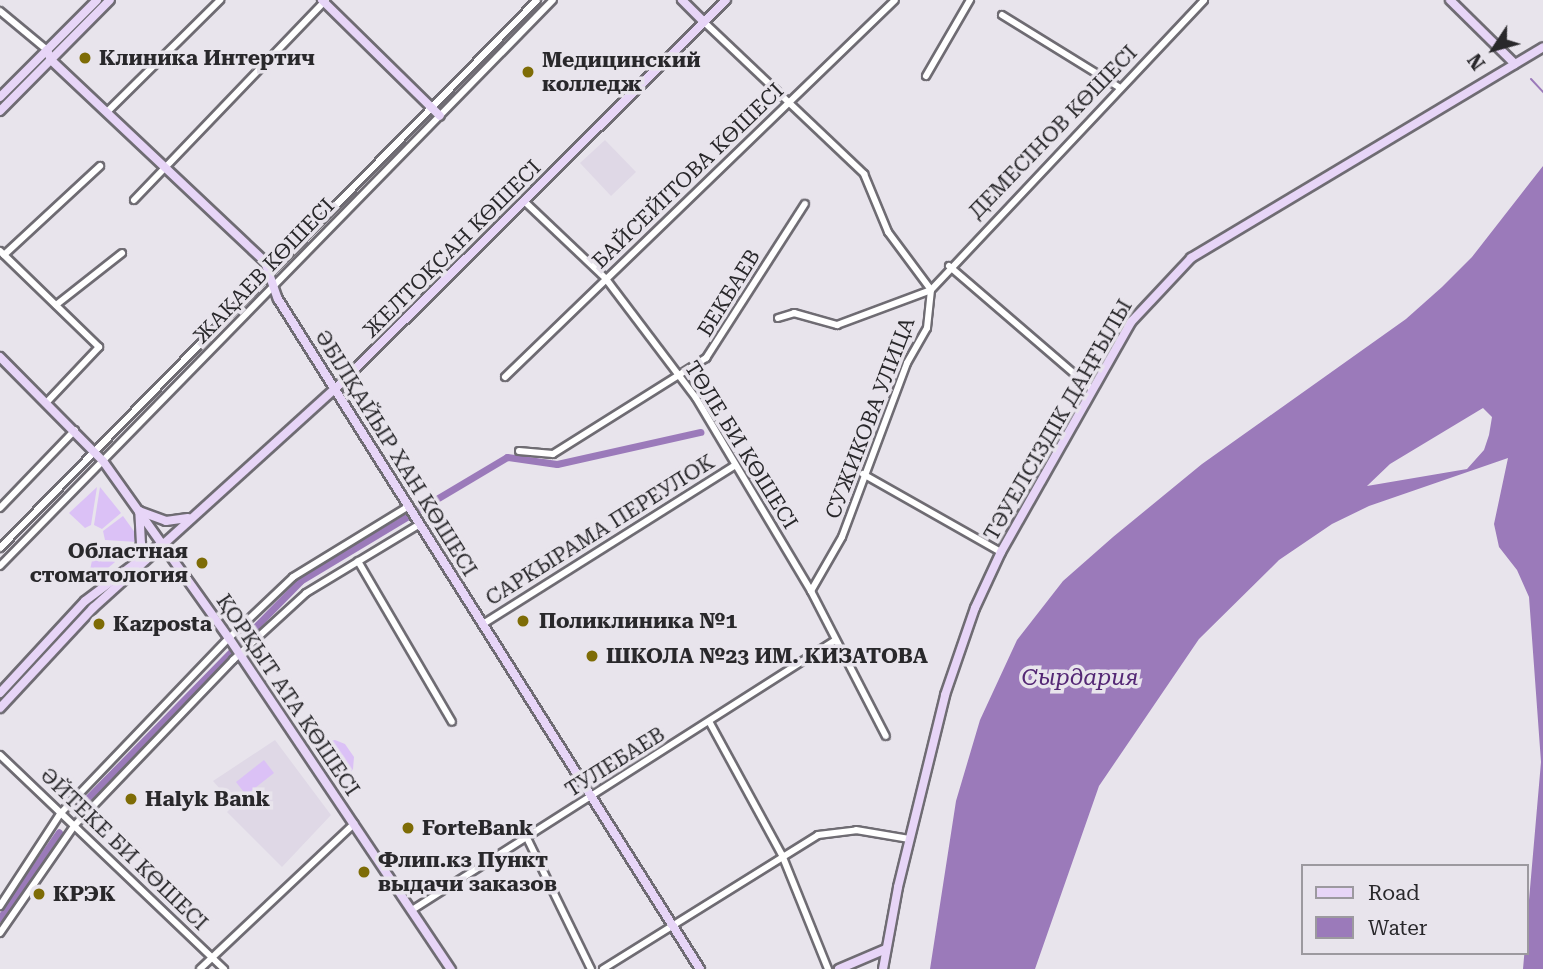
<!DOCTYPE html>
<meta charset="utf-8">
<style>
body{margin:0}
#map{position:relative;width:1543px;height:969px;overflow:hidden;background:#e8e4ec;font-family:"Roboto Serif",serif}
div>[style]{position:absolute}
.built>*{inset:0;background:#dfd8e6}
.green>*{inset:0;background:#dbc1f6}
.water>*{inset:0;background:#9b7aba}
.stream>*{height:2px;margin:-1px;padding:0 1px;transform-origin:1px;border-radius:1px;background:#9b7aba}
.canal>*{height:7px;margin:-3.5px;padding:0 3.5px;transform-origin:3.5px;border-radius:3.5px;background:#9b7aba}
.roads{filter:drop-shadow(2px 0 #6f6c73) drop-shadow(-2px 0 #6f6c73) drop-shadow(0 2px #6f6c73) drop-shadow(0 -2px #6f6c73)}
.street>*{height:6px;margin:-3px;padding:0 3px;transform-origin:3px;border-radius:3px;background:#fff}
.secondary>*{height:8px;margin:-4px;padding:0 4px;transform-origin:4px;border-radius:4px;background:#e7d5f7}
.dots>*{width:19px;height:19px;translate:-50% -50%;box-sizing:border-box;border:4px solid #e8e4ec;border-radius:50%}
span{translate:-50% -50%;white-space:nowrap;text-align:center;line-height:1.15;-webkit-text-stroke:7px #e8e4ec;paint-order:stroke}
.poi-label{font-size:21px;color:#29282b;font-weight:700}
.left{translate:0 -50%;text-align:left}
.right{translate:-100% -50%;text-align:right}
.street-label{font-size:21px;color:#29282b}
.water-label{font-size:23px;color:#542775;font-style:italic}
.legend{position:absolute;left:1301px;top:864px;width:228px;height:91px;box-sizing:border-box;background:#e8e4ec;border:2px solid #9c999f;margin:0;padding:9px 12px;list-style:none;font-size:21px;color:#29282b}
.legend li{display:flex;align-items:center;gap:14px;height:35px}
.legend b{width:35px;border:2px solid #9c999f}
.north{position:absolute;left:1459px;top:14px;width:70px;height:70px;-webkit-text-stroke:5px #e8e4ec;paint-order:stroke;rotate:234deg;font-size:19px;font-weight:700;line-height:28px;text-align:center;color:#29282b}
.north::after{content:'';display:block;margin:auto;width:24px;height:32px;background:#29282b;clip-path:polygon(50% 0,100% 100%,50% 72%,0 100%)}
</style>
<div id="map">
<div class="built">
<i style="clip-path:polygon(605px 140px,636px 172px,611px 196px,580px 163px)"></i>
<i style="clip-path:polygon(275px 740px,331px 815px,282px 867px,227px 812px,234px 805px,213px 781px)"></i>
</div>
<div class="green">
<i style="clip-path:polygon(97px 487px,91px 525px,85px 528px,69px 513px)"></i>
<i style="clip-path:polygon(100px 487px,121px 513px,102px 529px,94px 525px)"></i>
<i style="clip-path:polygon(123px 516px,136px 534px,137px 542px,105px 540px,103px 531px)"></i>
<i style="clip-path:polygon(101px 547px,115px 562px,87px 586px,94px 550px)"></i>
<i style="clip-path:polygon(335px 740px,345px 744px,354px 757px,353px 769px,344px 781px,319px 743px)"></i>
<i style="clip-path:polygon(264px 760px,274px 773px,246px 795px,236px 782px)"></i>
</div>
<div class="water">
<i style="clip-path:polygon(evenodd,1543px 166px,1543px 969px,1523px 969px,1541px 762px,1529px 597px,1517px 570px,1499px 547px,1494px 524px,1508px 458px,1369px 506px,1332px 524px,1279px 560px,1199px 639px,1099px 786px,1035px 969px,930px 969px,956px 801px,980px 720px,1017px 640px,1063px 581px,1113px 537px,1202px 464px,1406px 319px,1442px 287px,1472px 257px,1543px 166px,1483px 408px,1492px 417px,1489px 435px,1484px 450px,1467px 469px,1367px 486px,1390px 464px,1483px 408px)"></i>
</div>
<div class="stream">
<i style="left:1531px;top:79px;width:18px;rotate:47deg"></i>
</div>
<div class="canal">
<i style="left:80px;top:806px;width:315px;rotate:-45.6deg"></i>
<i style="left:300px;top:581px;width:132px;rotate:-31deg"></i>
<i style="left:413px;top:513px;width:109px;rotate:-30.8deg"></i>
<i style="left:507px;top:457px;width:50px;rotate:8deg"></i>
<i style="left:557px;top:464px;width:147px;rotate:-12.6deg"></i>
<i style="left:0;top:918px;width:104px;rotate:-55.5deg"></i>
</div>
<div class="roads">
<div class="street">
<i style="left:0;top:11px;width:61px;rotate:39.7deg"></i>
<i style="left:1002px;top:15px;width:139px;rotate:31.7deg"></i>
<i style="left:704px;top:22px;width:221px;rotate:43.5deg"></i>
<i style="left:864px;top:174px;width:63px;rotate:67.5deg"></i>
<i style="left:888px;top:232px;width:72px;rotate:53.4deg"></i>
<i style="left:926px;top:76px;width:88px;rotate:-59.9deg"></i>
<i style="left:108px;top:111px;width:158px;rotate:-44.7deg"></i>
<i style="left:134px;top:200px;width:277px;rotate:-46.2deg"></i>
<i style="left:525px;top:202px;width:112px;rotate:43.5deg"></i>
<i style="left:606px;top:279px;width:149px;rotate:52.9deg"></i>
<i style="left:696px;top:398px;width:225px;rotate:59.2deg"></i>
<i style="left:811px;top:591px;width:163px;rotate:62.7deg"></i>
<i style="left:0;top:251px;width:138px;rotate:44.1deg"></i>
<i style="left:99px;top:347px;width:76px;rotate:133.4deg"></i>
<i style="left:4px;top:255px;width:131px;rotate:-42.8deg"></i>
<i style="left:949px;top:266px;width:189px;rotate:40.7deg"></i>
<i style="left:931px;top:290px;width:398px;rotate:-46.7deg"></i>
<i style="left:56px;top:305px;width:84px;rotate:-38.2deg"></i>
<i style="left:778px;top:318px;width:17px;rotate:-17deg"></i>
<i style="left:794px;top:313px;width:45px;rotate:15.6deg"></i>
<i style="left:837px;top:325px;width:100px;rotate:-20.4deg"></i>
<i style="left:505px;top:377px;width:542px;rotate:-44.03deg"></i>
<i style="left:519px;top:451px;width:34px;rotate:5deg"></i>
<i style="left:553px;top:454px;width:181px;rotate:-32.1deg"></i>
<i style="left:706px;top:358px;width:183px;rotate:-57.3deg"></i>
<i style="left:863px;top:474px;width:159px;rotate:29.5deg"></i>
<i style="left:0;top:508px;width:108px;rotate:-46.1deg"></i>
<i style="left:0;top:548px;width:767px;rotate:-45.58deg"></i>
<i style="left:358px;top:561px;width:186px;rotate:59.7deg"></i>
<i style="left:0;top:566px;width:791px;rotate:-45.67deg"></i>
<i style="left:811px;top:591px;width:62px;rotate:-60.1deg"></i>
<i style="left:842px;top:537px;width:186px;rotate:-69.5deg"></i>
<i style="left:907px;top:363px;width:40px;rotate:-60.3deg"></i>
<i style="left:927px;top:328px;width:38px;rotate:-84deg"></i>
<i style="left:483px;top:624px;width:298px;rotate:-32.2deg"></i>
<i style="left:710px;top:723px;width:150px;rotate:61.4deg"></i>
<i style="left:782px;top:855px;width:123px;rotate:68deg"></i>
<i style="left:0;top:755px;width:310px;rotate:43.7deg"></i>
<i style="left:527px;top:838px;width:146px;rotate:64deg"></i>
<i style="left:0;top:906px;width:110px;rotate:-56.9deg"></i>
<i style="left:60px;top:814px;width:244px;rotate:-46.2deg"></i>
<i style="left:229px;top:638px;width:88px;rotate:-43.6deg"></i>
<i style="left:293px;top:577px;width:136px;rotate:-31.5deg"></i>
<i style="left:412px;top:910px;width:500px;rotate:-32.52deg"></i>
<i style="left:0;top:933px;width:130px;rotate:-55.3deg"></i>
<i style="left:74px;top:826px;width:230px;rotate:-46.2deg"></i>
<i style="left:233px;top:660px;width:99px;rotate:-42.5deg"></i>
<i style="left:306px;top:593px;width:133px;rotate:-31.2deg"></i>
<i style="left:200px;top:969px;width:212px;rotate:-43.3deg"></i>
<i style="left:603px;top:969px;width:253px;rotate:-31.9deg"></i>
<i style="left:818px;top:835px;width:38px;rotate:-7deg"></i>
<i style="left:856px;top:830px;width:54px;rotate:9.6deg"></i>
</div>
<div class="secondary">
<i style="left:322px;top:0;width:165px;rotate:44.5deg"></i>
<i style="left:682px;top:0;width:31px;rotate:45deg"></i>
<i style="left:1450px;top:0;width:91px;rotate:44.6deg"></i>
<i style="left:47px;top:50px;width:11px;rotate:68deg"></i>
<i style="left:51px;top:60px;width:294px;rotate:43.3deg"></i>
<i style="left:265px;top:262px;width:39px;rotate:71deg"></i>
<i style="left:278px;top:299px;width:792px;rotate:57.8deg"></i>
<i style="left:0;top:97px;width:137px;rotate:-45deg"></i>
<i style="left:0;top:111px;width:156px;rotate:-45.3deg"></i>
<i style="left:0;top:357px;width:146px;rotate:45.3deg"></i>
<i style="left:103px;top:461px;width:217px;rotate:54.6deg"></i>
<i style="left:229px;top:638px;width:399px;rotate:56.2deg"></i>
<i style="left:136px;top:558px;width:15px;rotate:-70deg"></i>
<i style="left:141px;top:544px;width:33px;rotate:-93deg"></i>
<i style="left:139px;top:511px;width:29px;rotate:20deg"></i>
<i style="left:166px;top:521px;width:22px;rotate:-8deg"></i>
<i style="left:0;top:693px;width:125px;rotate:-47.3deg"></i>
<i style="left:85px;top:601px;width:95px;rotate:-36.9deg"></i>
<i style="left:0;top:708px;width:137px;rotate:-47.1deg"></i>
<i style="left:93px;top:608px;width:328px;rotate:-42.2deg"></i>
<i style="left:336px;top:388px;width:550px;rotate:-44.85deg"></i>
<i style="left:839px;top:969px;width:51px;rotate:-23.1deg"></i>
<i style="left:883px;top:969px;width:83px;rotate:-79.6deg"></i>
<i style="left:898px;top:887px;width:198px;rotate:-76.2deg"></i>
<i style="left:945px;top:695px;width:92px;rotate:-71deg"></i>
<i style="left:975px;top:608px;width:62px;rotate:-65.1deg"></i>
<i style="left:1001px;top:552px;width:264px;rotate:-60.5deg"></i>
<i style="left:1131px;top:322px;width:88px;rotate:-46.8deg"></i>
<i style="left:1191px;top:258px;width:410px;rotate:-30.9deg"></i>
</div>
</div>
<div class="dots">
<i style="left:85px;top:58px;background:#7e6c06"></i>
<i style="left:528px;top:72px;background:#7e6c06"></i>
<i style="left:202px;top:563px;background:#7e6c06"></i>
<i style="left:523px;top:621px;background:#7e6c06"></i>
<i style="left:99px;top:624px;background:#7e6c06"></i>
<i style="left:592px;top:656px;background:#7e6c06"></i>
<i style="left:131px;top:799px;background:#7e6c06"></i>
<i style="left:408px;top:828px;background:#7e6c06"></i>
<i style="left:364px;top:872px;background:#7e6c06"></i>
<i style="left:39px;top:894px;background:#7e6c06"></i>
</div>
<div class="poi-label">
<span class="left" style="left:99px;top:58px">Клиника Интертич</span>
<span class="left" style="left:542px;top:72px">Медицинский<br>колледж</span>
<span class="right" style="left:188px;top:563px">Областная<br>стоматология</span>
<span class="left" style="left:539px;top:621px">Поликлиника №1</span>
<span class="left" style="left:113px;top:624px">Kazposta</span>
<span class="left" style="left:606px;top:656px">ШКОЛА №23 ИМ. КИЗАТОВА</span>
<span class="left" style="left:145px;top:799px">Halyk Bank</span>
<span class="left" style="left:422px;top:828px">ForteBank</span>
<span class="left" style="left:378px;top:872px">Флип.кз Пункт<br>выдачи заказов</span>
<span class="left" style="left:53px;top:894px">КРЭК</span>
</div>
<div class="street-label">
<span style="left:1053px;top:132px;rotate:-46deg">ДЕМЕСІНОВ КӨШЕСІ</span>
<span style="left:688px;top:176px;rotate:-44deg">БАЙСЕЙІТОВА КӨШЕСІ</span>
<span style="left:452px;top:249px;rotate:-45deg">ЖЕЛТОҚСАН КӨШЕСІ</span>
<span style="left:264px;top:271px;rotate:-46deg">ЖАҚАЕВ КӨШЕСІ</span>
<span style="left:729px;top:293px;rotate:-58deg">БЕКБАЕВ</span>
<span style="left:870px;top:418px;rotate:-69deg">СУЖИКОВА УЛИЦА</span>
<span style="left:1058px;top:420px;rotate:-60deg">ТӘУЕЛСІЗДІК ДАҢҒЫЛЫ</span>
<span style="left:741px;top:445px;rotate:58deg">ТӨЛЕ БИ КӨШЕСІ</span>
<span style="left:396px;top:453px;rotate:58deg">ӘБІЛҚАЙЫР ХАН КӨШЕСІ</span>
<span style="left:600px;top:530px;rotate:-32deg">САРКЫРАМА ПЕРЕУЛОК</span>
<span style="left:288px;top:695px;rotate:56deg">ҚОРҚЫТ АТА КӨШЕСІ</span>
<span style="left:615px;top:762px;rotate:-32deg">ТУЛЕБАЕВ</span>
<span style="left:124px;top:849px;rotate:44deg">ӘЙТЕКЕ БИ КӨШЕСІ</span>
</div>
<div class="water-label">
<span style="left:1080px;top:678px">Сырдария</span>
</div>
<ul class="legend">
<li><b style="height:9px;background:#e7d5f7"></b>Road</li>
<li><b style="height:19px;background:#9b7aba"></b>Water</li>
</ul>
<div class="north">N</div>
</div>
